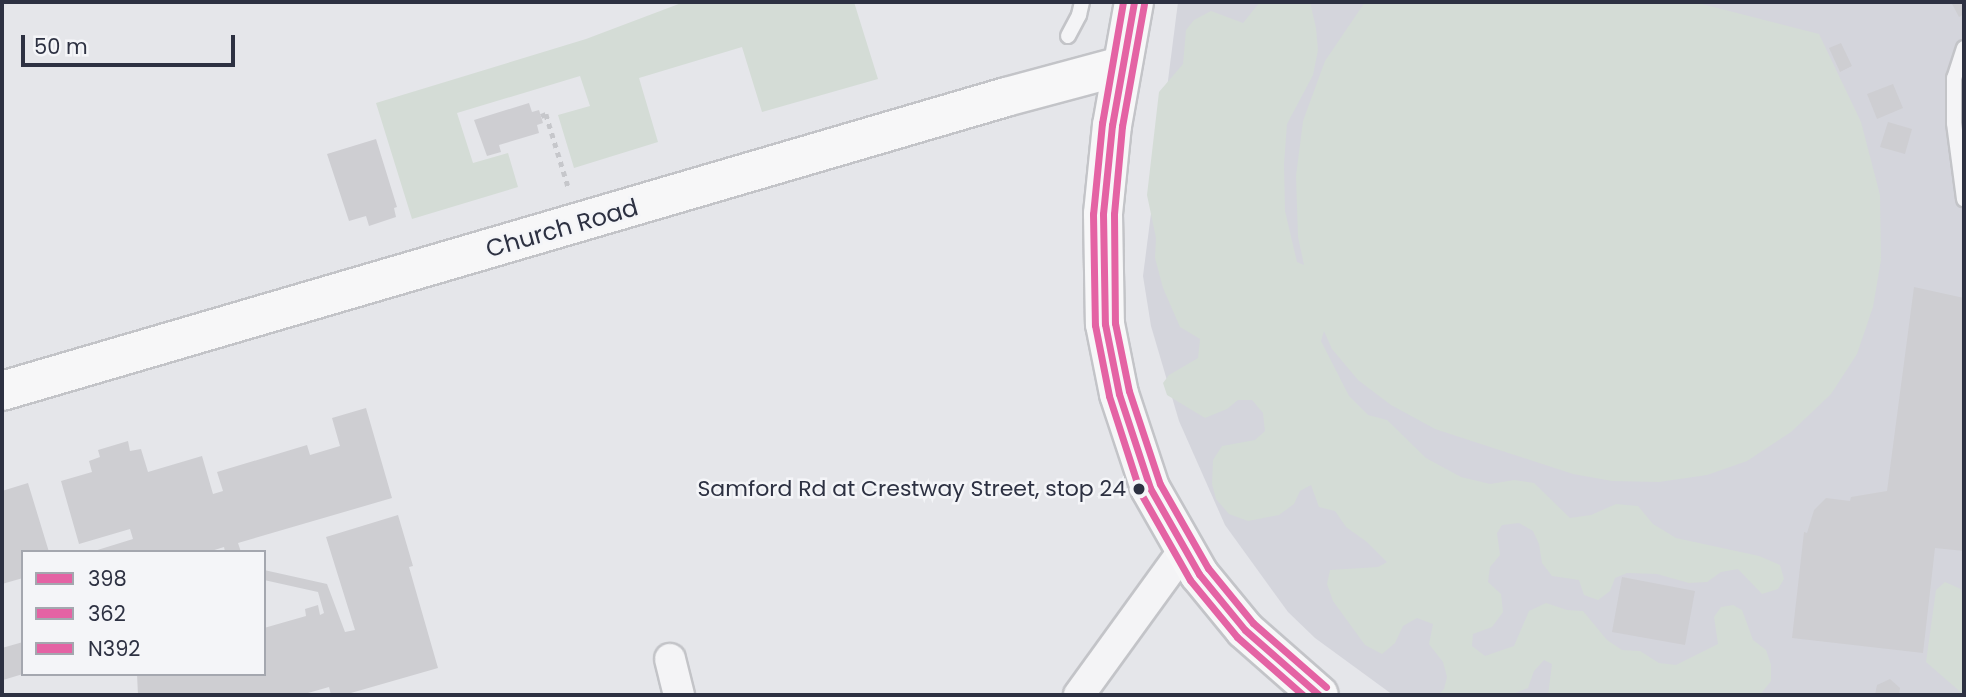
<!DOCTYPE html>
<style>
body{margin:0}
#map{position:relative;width:1966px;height:697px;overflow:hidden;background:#e5e6ea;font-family:Poppins,sans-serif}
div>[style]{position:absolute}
.built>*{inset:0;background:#d4d5dc}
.green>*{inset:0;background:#d4dcd6}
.building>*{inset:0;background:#ceced2}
.path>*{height:4.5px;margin-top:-2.25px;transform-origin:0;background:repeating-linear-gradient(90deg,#c6c7cb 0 5px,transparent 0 10px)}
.roads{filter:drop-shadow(2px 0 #c3c4c8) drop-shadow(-2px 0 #c3c4c8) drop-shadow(0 2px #c3c4c8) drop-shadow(0 -2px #c3c4c8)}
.lane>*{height:14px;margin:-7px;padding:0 7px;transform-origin:7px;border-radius:7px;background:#f4f4f6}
.street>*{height:30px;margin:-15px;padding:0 15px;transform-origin:15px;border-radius:15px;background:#f4f4f6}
.secondary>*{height:38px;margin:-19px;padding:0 19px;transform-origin:19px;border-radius:19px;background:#f7f7f8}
.primary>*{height:38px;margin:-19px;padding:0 19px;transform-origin:19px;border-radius:19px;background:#f7f7f8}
.bus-1>*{height:7px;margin:-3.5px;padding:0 3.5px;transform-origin:3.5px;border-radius:3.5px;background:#e463a4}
.bus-2>*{height:7px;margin:-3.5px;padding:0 3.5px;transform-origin:3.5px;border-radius:3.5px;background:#e463a4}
.bus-3>*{height:7px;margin:-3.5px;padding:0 3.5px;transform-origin:3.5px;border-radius:3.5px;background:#e463a4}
.dots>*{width:19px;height:19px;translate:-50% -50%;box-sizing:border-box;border:4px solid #f4f5f8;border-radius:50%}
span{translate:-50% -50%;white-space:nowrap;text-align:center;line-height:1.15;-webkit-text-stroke:5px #f4f5f8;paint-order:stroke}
.bus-label{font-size:22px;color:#2d3142}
.right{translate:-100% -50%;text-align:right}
.street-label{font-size:24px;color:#2d3142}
.frame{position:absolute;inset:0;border:4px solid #2d3142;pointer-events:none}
.legend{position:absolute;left:21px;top:550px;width:245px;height:126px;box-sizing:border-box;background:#f4f5f8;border:2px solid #a4a7af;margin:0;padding:9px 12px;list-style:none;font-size:21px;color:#2d3142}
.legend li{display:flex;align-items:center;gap:14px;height:35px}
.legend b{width:35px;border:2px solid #a4a7af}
.scale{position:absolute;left:21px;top:35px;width:214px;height:32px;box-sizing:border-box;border:4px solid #2d3142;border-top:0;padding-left:9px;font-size:21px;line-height:24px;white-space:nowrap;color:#2d3142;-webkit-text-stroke:5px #f4f5f8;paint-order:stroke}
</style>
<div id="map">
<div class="built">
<i style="clip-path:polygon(1178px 2px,1964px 2px,1964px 695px,1393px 695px,1315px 638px,1288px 612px,1225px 525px,1179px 421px,1151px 326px,1143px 276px)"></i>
</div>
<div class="green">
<i style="clip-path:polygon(684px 2px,854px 2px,878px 79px,762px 112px,742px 47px,639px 78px,658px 142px,574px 168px,558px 115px,590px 106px,580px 76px,457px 113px,473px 163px,508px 153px,518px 187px,412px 219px,376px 103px,586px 39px)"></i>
<i style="clip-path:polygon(1260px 2px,1310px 2px,1316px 28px,1318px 50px,1313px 75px,1287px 124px,1284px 164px,1285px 211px,1297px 262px,1304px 265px,1298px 237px,1296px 176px,1303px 121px,1325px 61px,1365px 2px,1694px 2px,1819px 34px,1861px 122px,1880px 195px,1881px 260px,1873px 307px,1857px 354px,1831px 394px,1791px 432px,1747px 461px,1707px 475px,1659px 482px,1612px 481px,1573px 474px,1435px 429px,1391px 405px,1358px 380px,1332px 349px,1324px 331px,1321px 341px,1349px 396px,1368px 415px,1387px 420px,1426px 458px,1461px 477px,1490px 484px,1514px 480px,1534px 483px,1570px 518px,1591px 515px,1616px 504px,1638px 506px,1653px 524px,1676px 538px,1759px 556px,1780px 565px,1784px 579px,1778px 589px,1762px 594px,1738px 569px,1721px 572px,1707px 582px,1689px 583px,1657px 574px,1627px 573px,1615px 578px,1610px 591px,1598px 600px,1584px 595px,1579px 580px,1552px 576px,1542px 563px,1539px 544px,1533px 531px,1519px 523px,1502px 525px,1497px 533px,1500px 555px,1490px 567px,1488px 582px,1501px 594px,1503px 612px,1492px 627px,1473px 634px,1472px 646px,1485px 656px,1514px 646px,1529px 611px,1546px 603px,1567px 610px,1583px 611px,1607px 640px,1622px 650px,1640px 651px,1659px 663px,1676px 665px,1718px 644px,1714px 617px,1721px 607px,1733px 605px,1742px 610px,1753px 640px,1766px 650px,1771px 665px,1771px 681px,1760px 695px,1548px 695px,1552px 664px,1544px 660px,1534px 671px,1528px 688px,1510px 695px,1438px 695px,1444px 689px,1447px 677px,1443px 662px,1429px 644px,1433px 624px,1417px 618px,1403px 626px,1395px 643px,1382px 654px,1365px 645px,1333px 601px,1327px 584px,1330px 570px,1378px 567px,1387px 562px,1367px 542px,1346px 527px,1335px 511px,1319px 507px,1311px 485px,1300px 491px,1294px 504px,1279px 515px,1248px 521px,1229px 514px,1216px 499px,1212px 484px,1213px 460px,1222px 446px,1255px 440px,1265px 431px,1263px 413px,1252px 400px,1238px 400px,1227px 409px,1205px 418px,1167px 395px,1163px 383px,1169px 375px,1198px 358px,1200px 339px,1180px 327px,1163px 288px,1155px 258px,1156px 238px,1147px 195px,1159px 92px,1183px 64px,1186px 30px,1194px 20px,1211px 11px,1243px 23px)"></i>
<i style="clip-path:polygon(1945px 582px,1961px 589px,1964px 605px,1964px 695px,1926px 662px,1936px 590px)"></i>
</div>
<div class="building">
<i style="clip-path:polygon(1951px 2px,1963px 2px,1964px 14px,1959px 17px)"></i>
<i style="clip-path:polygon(1841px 43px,1852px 66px,1840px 72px,1829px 48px)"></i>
<i style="clip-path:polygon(1893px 84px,1903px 108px,1877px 119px,1867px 94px)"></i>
<i style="clip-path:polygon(529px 103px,532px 112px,539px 110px,541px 116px,543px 123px,537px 125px,539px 133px,499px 145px,501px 152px,487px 156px,474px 120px)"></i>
<i style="clip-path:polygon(1888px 122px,1912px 129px,1905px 154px,1880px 147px)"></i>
<i style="clip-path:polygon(376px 139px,397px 207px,394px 208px,396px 217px,369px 226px,366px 216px,349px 221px,327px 154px)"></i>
<i style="clip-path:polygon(1914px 287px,1964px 298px,1964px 551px,1935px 548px,1923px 653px,1792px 638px,1804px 532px,1807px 533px,1814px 510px,1826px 498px,1850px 501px,1851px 497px,1887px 491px)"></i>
<i style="clip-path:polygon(366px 408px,392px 498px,238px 543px,241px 552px,225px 552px,224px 547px,208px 552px,91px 552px,133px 539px,130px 529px,79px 544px,61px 481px,92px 472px,89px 461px,100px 457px,98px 450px,128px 441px,130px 451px,141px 449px,148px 472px,202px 456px,213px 494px,223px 491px,217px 472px,307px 445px,310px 455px,340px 446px,332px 418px)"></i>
<i style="clip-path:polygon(28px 483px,49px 552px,23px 552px,23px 578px,2px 584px,2px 491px)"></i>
<i style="clip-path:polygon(398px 515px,413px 566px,409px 567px,438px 668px,344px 695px,331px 695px,329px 687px,301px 695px,138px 695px,137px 674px,264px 674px,264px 628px,306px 616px,305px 609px,318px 605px,320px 615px,324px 613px,318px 592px,264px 580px,264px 570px,327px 584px,345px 632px,355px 630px,326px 537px)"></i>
<i style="clip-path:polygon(1622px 577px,1695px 591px,1685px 645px,1612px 632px)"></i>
<i style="clip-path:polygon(23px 642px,23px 674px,3px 680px,2px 648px)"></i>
<i style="clip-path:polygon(1890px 679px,1900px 688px,1899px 695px,1875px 695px,1877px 685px)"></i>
</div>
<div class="path">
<i style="left:541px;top:116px;width:5px;rotate:-22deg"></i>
<i style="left:546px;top:114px;width:78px;rotate:73deg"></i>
</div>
<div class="roads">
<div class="lane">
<i style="left:1068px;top:36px;width:24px;rotate:-62deg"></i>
<i style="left:1079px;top:15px;width:13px;rotate:-77deg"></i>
<i style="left:1964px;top:48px;width:32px;rotate:108deg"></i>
<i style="left:1954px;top:78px;width:45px;rotate:90deg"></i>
<i style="left:1954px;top:123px;width:77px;rotate:82.5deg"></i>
</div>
<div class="street">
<i style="left:670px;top:659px;width:37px;rotate:76deg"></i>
<i style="left:1079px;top:695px;width:179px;rotate:-54.1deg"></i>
</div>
<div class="secondary">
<i style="left:2px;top:391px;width:1046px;rotate:-16.32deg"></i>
<i style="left:1006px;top:97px;width:120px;rotate:-15deg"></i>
</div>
<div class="primary">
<i style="left:1134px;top:2px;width:125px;rotate:100.1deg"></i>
<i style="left:1112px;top:125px;width:89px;rotate:95.8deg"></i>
<i style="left:1103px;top:214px;width:110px;rotate:89deg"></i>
<i style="left:1105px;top:324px;width:71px;rotate:78.7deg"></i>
<i style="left:1119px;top:394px;width:99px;rotate:71.7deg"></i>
<i style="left:1150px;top:488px;width:99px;rotate:60.3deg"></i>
<i style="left:1199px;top:574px;width:72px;rotate:50.6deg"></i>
<i style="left:1245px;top:630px;width:98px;rotate:41.3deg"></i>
</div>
</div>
<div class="bus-1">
<i style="left:1134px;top:2px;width:125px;rotate:100.1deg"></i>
<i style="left:1112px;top:125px;width:89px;rotate:95.8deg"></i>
<i style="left:1103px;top:214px;width:110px;rotate:89deg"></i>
<i style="left:1105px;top:324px;width:71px;rotate:78.7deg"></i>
<i style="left:1119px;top:394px;width:99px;rotate:71.7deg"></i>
<i style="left:1150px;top:488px;width:99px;rotate:60.3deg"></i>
<i style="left:1199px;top:574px;width:72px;rotate:50.6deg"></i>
<i style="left:1245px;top:630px;width:98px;rotate:41.3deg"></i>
</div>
<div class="bus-2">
<i style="left:1123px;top:2px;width:123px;rotate:99.8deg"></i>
<i style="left:1102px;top:123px;width:91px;rotate:95.6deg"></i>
<i style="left:1093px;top:214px;width:111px;rotate:89deg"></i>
<i style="left:1095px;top:325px;width:72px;rotate:78.8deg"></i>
<i style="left:1109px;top:396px;width:101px;rotate:72.1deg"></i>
<i style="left:1140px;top:492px;width:101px;rotate:60.4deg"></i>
<i style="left:1190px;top:580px;width:74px;rotate:50.5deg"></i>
<i style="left:1237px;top:637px;width:88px;rotate:41.3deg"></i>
</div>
<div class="bus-3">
<i style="left:1144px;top:4px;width:124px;rotate:100.2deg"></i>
<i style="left:1122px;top:126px;width:88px;rotate:95.2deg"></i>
<i style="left:1114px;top:214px;width:109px;rotate:89.5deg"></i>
<i style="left:1115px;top:323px;width:69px;rotate:78.4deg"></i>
<i style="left:1129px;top:391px;width:98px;rotate:71.6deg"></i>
<i style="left:1160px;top:484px;width:97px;rotate:60.3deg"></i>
<i style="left:1208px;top:568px;width:71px;rotate:50.7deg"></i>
<i style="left:1253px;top:623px;width:97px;rotate:41.2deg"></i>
</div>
<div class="dots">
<i style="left:1139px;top:489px;background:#2d3142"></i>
</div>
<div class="bus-label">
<span class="right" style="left:1126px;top:489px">Samford Rd at Crestway Street, stop 24</span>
</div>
<div class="street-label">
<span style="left:562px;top:228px;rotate:-16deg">Church Road</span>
</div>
<div class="frame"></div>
<ul class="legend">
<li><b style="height:9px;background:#e463a4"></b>398</li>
<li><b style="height:9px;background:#e463a4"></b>362</li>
<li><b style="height:9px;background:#e463a4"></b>N392</li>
</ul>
<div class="scale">50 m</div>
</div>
